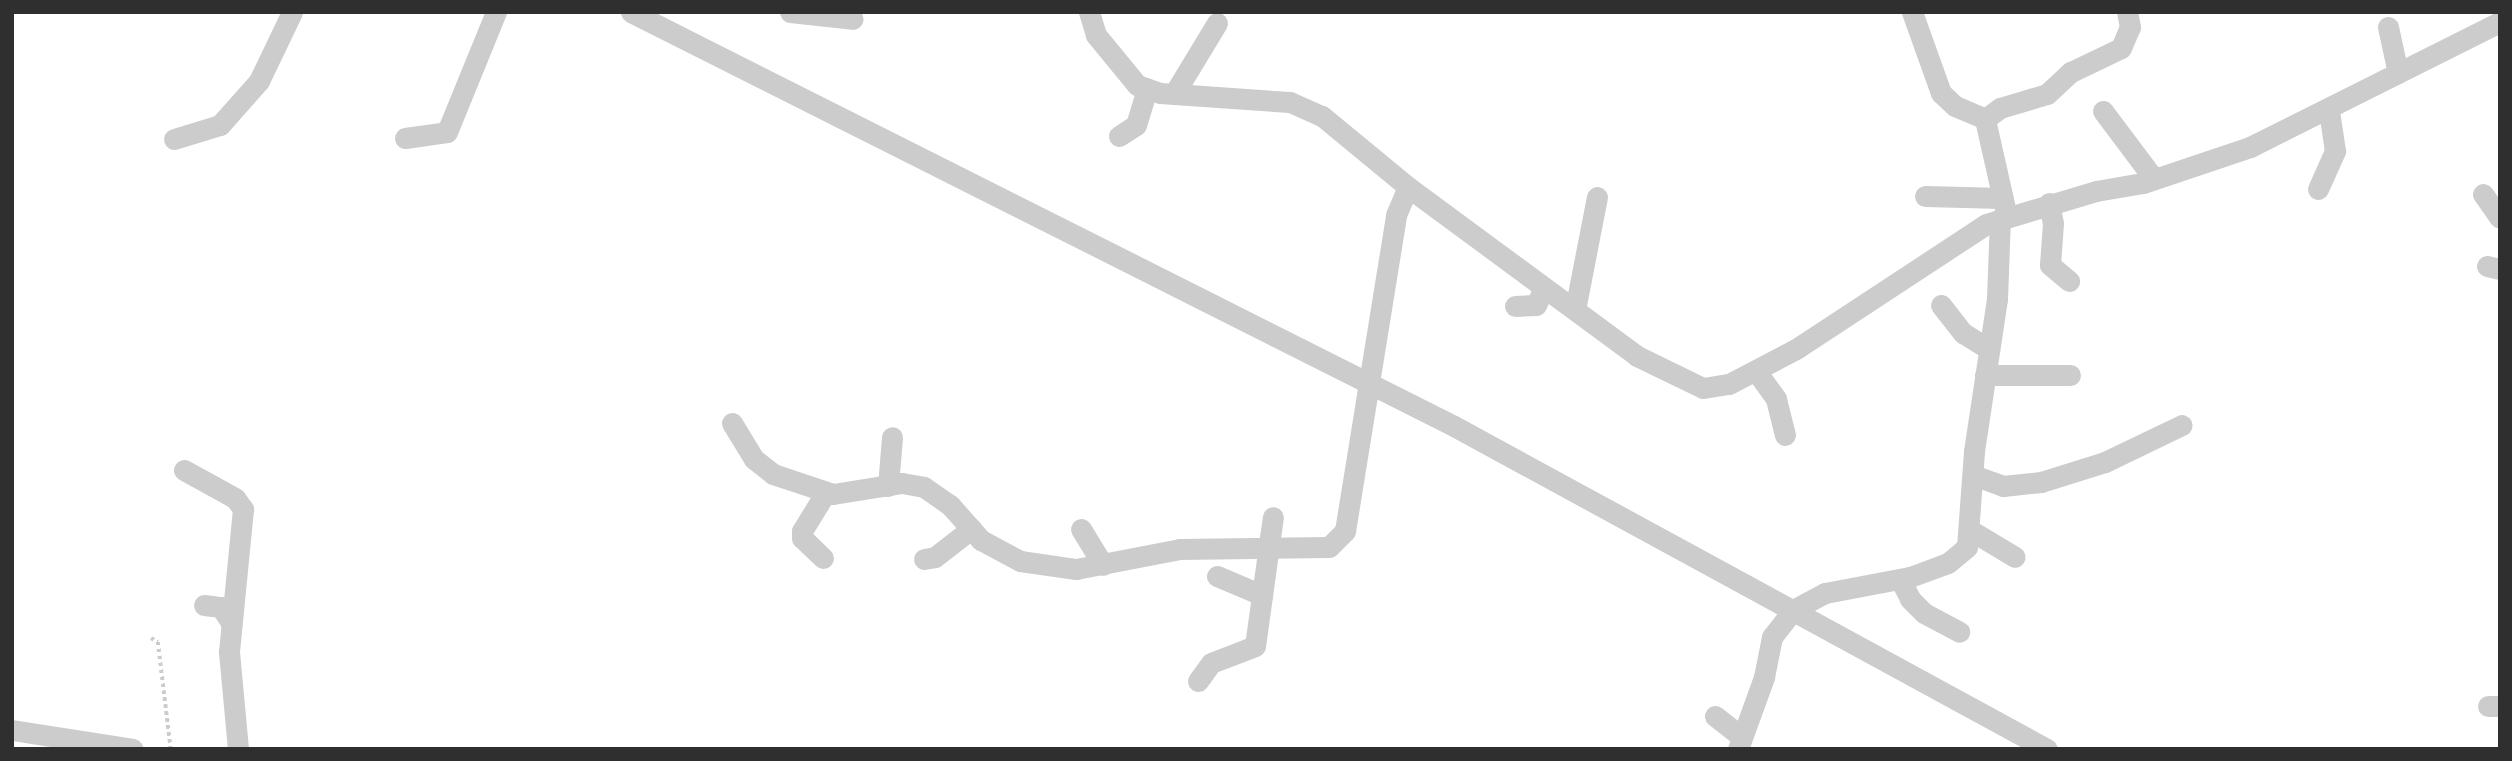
<!DOCTYPE html>
<style>
body{margin:0}
#map{position:relative;width:2512px;height:761px;overflow:hidden;background:#fff;font-family:Arial,sans-serif}
div>[style]{position:absolute}
.path>*{height:3.5px;margin-top:-1.75px;transform-origin:0;background:repeating-linear-gradient(90deg,#ccc 0 3.5px,transparent 0 7px)}
.minor>*{height:21px;margin:-10.5px;padding:0 10.5px;transform-origin:10.5px;border-radius:10.5px;background:#ccc}
span{translate:-50% -50%;white-space:nowrap;text-align:center;line-height:1.15;-webkit-text-stroke:7px #fff;paint-order:stroke}
.frame{position:absolute;inset:0;border:14px solid #2f2f2f;pointer-events:none}
</style>
<div id="map">
<div class="path">
<i style="left:151px;top:638px;width:8px;rotate:30deg"></i>
<i style="left:158px;top:642px;width:108px;rotate:83.1deg"></i>
</div>
<div class="minor">
<i style="left:631px;top:12px;width:921px;rotate:26.7deg"></i>
<i style="left:1454px;top:426px;width:675px;rotate:28.58deg"></i>
<i style="left:790px;top:12px;width:63px;rotate:6.3deg"></i>
<i style="left:1089px;top:12px;width:24px;rotate:73deg"></i>
<i style="left:1096px;top:35px;width:65px;rotate:50.6deg"></i>
<i style="left:1137px;top:85px;width:24px;rotate:19deg"></i>
<i style="left:1160px;top:93px;width:130px;rotate:4deg"></i>
<i style="left:1290px;top:102px;width:35px;rotate:24deg"></i>
<i style="left:1322px;top:116px;width:112px;rotate:39.5deg"></i>
<i style="left:1408px;top:187px;width:285px;rotate:36.4deg"></i>
<i style="left:1637px;top:356px;width:73px;rotate:25.9deg"></i>
<i style="left:1703px;top:388px;width:26px;rotate:-9deg"></i>
<i style="left:1729px;top:384px;width:76px;rotate:-27.6deg"></i>
<i style="left:1796px;top:349px;width:227px;rotate:-33.3deg"></i>
<i style="left:1986px;top:224px;width:115px;rotate:-16.7deg"></i>
<i style="left:2096px;top:191px;width:48px;rotate:-9.7deg"></i>
<i style="left:2143px;top:183px;width:113px;rotate:-18.6deg"></i>
<i style="left:2250px;top:147px;width:280px;rotate:-26.6deg"></i>
<i style="left:1912px;top:12px;width:86px;rotate:70.3deg"></i>
<i style="left:1941px;top:93px;width:19px;rotate:43deg"></i>
<i style="left:1955px;top:106px;width:33px;rotate:23deg"></i>
<i style="left:2388px;top:27px;width:47px;rotate:77.7deg"></i>
<i style="left:1174px;top:94px;width:83px;rotate:-58.8deg"></i>
<i style="left:2103px;top:111px;width:85px;rotate:53.1deg"></i>
<i style="left:1119px;top:136px;width:20px;rotate:-33deg"></i>
<i style="left:1136px;top:125px;width:38px;rotate:-73deg"></i>
<i style="left:405px;top:138px;width:42px;rotate:-8.1deg"></i>
<i style="left:447px;top:132px;width:130px;rotate:-67.8deg"></i>
<i style="left:174px;top:139px;width:48px;rotate:-16.9deg"></i>
<i style="left:220px;top:125px;width:59px;rotate:-48.4deg"></i>
<i style="left:259px;top:81px;width:76px;rotate:-64.4deg"></i>
<i style="left:2318px;top:189px;width:42px;rotate:-65.9deg"></i>
<i style="left:2335px;top:151px;width:40px;rotate:-98.5deg"></i>
<i style="left:2483px;top:194px;width:29px;rotate:55deg"></i>
<i style="left:1925px;top:196px;width:77px;rotate:1.5deg"></i>
<i style="left:2049px;top:203px;width:20px;rotate:79deg"></i>
<i style="left:2053px;top:223px;width:42px;rotate:94.1deg"></i>
<i style="left:2050px;top:265px;width:25px;rotate:40deg"></i>
<i style="left:2007px;top:217px;width:100px;rotate:-102.7deg"></i>
<i style="left:1985px;top:119px;width:19px;rotate:-36deg"></i>
<i style="left:2000px;top:108px;width:49px;rotate:-16.6deg"></i>
<i style="left:2047px;top:94px;width:33px;rotate:-43deg"></i>
<i style="left:2071px;top:72px;width:55px;rotate:-25.6deg"></i>
<i style="left:2121px;top:48px;width:23px;rotate:-67deg"></i>
<i style="left:2130px;top:27px;width:15px;rotate:-101deg"></i>
<i style="left:2487px;top:266px;width:13px;rotate:13deg"></i>
<i style="left:1941px;top:305px;width:36px;rotate:52deg"></i>
<i style="left:1963px;top:333px;width:31px;rotate:32deg"></i>
<i style="left:1515px;top:306px;width:21px;rotate:-3deg"></i>
<i style="left:1536px;top:305px;width:19px;rotate:-65deg"></i>
<i style="left:1575px;top:310px;width:115px;rotate:-79deg"></i>
<i style="left:1756px;top:371px;width:34px;rotate:54deg"></i>
<i style="left:1776px;top:399px;width:37px;rotate:76deg"></i>
<i style="left:1985px;top:375px;width:85px"></i>
<i style="left:732px;top:423px;width:42px;rotate:58.6deg"></i>
<i style="left:754px;top:459px;width:24px;rotate:38deg"></i>
<i style="left:773px;top:474px;width:63px;rotate:18.4deg"></i>
<i style="left:833px;top:494px;width:70px;rotate:-9.1deg"></i>
<i style="left:902px;top:483px;width:22px;rotate:10deg"></i>
<i style="left:924px;top:487px;width:32px;rotate:35deg"></i>
<i style="left:950px;top:505px;width:47px;rotate:48.5deg"></i>
<i style="left:981px;top:540px;width:44px;rotate:28.3deg"></i>
<i style="left:1020px;top:561px;width:57px;rotate:8.1deg"></i>
<i style="left:1076px;top:569px;width:106px;rotate:-10.9deg"></i>
<i style="left:1180px;top:549px;width:149px;rotate:-0.8deg"></i>
<i style="left:1329px;top:547px;width:23px;rotate:-45deg"></i>
<i style="left:1345px;top:531px;width:320px;rotate:-80.8deg"></i>
<i style="left:1396px;top:215px;width:30px;rotate:-67deg"></i>
<i style="left:184px;top:470px;width:58px;rotate:28.8deg"></i>
<i style="left:235px;top:498px;width:14px;rotate:54deg"></i>
<i style="left:243px;top:509px;width:144px;rotate:95.6deg"></i>
<i style="left:229px;top:652px;width:97px;rotate:84.7deg"></i>
<i style="left:1973px;top:475px;width:32px;rotate:20deg"></i>
<i style="left:2003px;top:486px;width:38px;rotate:-6deg"></i>
<i style="left:2041px;top:482px;width:67px;rotate:-17.4deg"></i>
<i style="left:2105px;top:462px;width:85px;rotate:-25.7deg"></i>
<i style="left:888px;top:486px;width:49px;rotate:-85.3deg"></i>
<i style="left:1081px;top:529px;width:42px;rotate:58.6deg"></i>
<i style="left:1970px;top:530px;width:52px;rotate:31deg"></i>
<i style="left:823px;top:558px;width:29px;rotate:-136deg"></i>
<i style="left:802px;top:538px;width:7px;rotate:-90deg"></i>
<i style="left:802px;top:531px;width:46px;rotate:-58.4deg"></i>
<i style="left:924px;top:559px;width:11px;rotate:-10deg"></i>
<i style="left:935px;top:557px;width:46px;rotate:-37.9deg"></i>
<i style="left:1217px;top:576px;width:49px;rotate:22.9deg"></i>
<i style="left:1900px;top:579px;width:22px;rotate:63deg"></i>
<i style="left:1910px;top:599px;width:20px;rotate:45deg"></i>
<i style="left:1924px;top:613px;width:40px;rotate:28deg"></i>
<i style="left:204px;top:605px;width:17px;rotate:7deg"></i>
<i style="left:221px;top:607px;width:17px;rotate:57deg"></i>
<i style="left:1198px;top:681px;width:22px;rotate:-54deg"></i>
<i style="left:1211px;top:663px;width:47px;rotate:-21.1deg"></i>
<i style="left:1255px;top:646px;width:130px;rotate:-82.1deg"></i>
<i style="left:2488px;top:706px;width:12px"></i>
<i style="left:1715px;top:716px;width:34px;rotate:38deg"></i>
<i style="left:12px;top:730px;width:122px;rotate:8.9deg"></i>
<i style="left:1738px;top:749px;width:77px;rotate:-70.1deg"></i>
<i style="left:1764px;top:677px;width:41px;rotate:-78.7deg"></i>
<i style="left:1772px;top:637px;width:34px;rotate:-52deg"></i>
<i style="left:1793px;top:610px;width:36px;rotate:-28deg"></i>
<i style="left:1825px;top:593px;width:86px;rotate:-10.7deg"></i>
<i style="left:1910px;top:577px;width:40px;rotate:-20.2deg"></i>
<i style="left:1948px;top:563px;width:25px;rotate:-40deg"></i>
<i style="left:1967px;top:547px;width:96px;rotate:-85.8deg"></i>
<i style="left:1974px;top:451px;width:154px;rotate:-81.4deg"></i>
<i style="left:1997px;top:299px;width:80px;rotate:-87.9deg"></i>
</div>
<div class="frame"></div>
</div>
